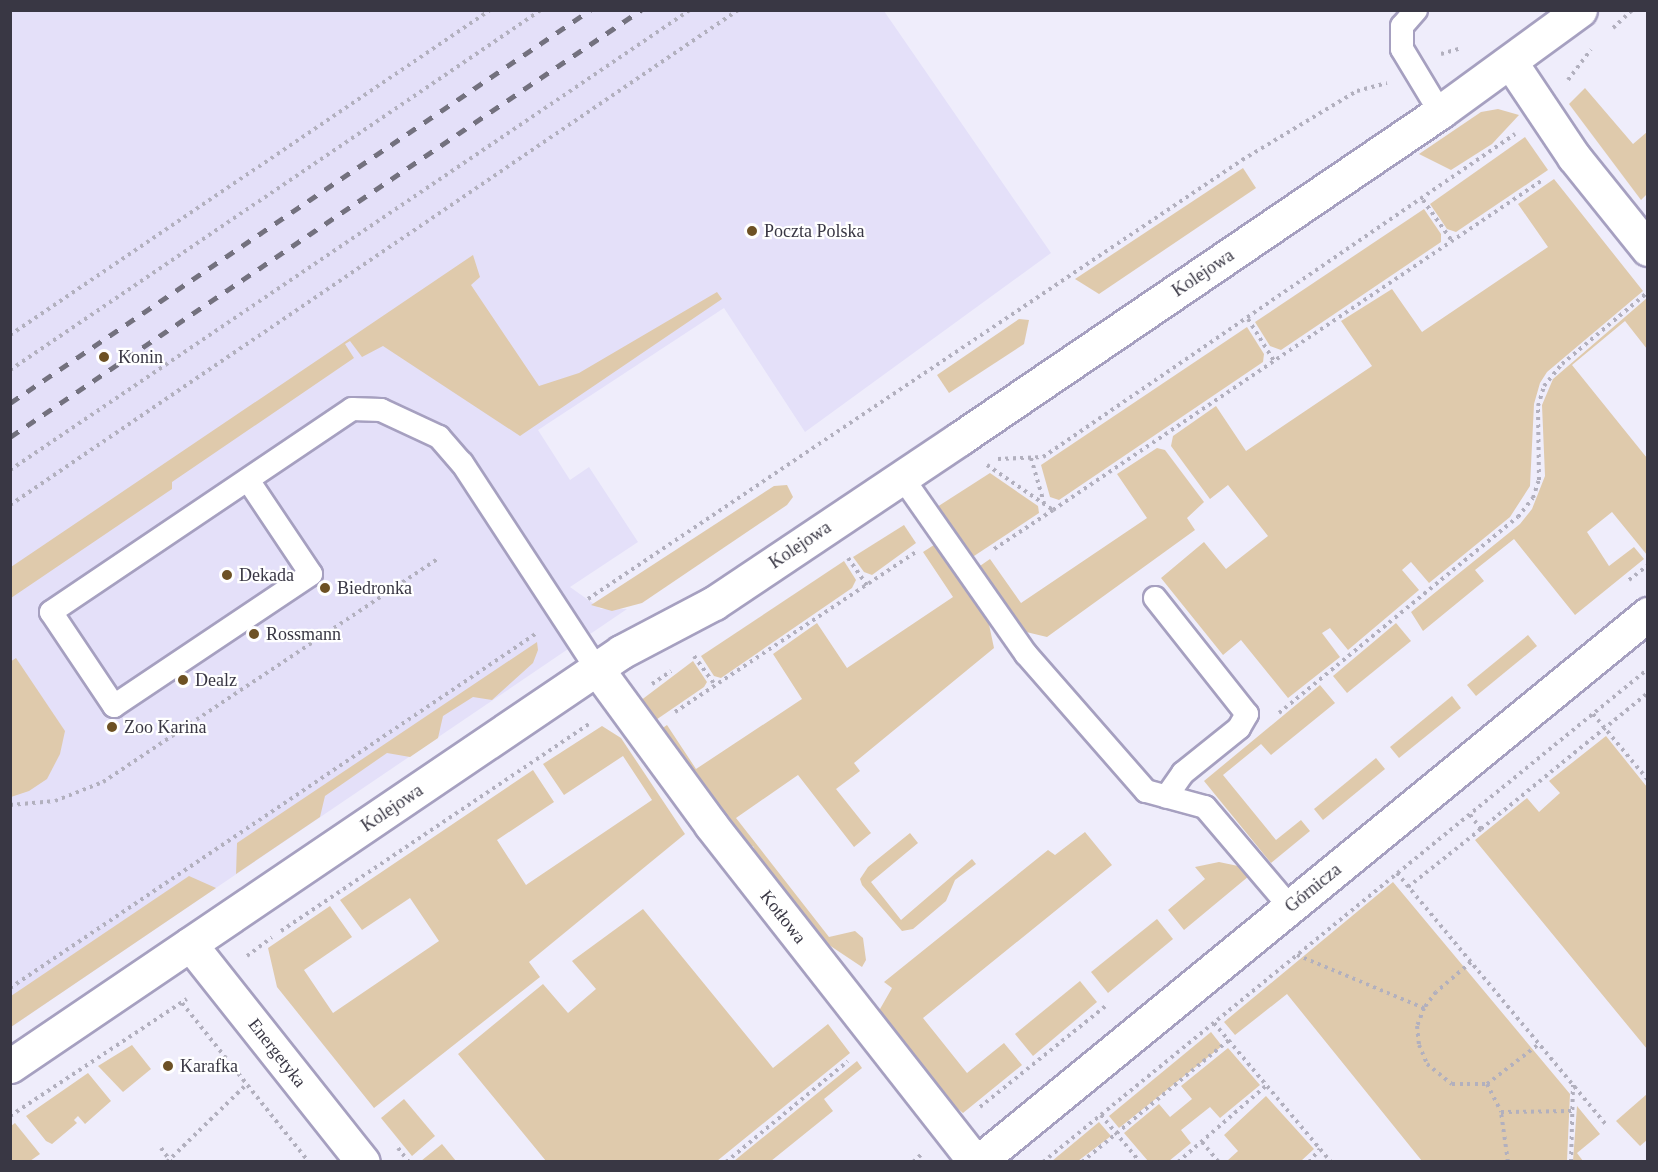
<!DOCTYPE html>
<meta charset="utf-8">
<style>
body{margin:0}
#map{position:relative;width:1658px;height:1172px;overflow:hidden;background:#efedfb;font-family:"Times New Roman",serif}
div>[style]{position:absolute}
.built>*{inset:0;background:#e4e0f9}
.green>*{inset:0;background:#dfcaac}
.path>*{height:4px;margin-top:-2px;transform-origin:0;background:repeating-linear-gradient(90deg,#b2b0be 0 3px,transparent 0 7.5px)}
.roads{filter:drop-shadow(2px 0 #a6a0c0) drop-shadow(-2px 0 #a6a0c0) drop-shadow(0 2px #a6a0c0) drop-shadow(0 -2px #a6a0c0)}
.lane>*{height:22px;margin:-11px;padding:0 11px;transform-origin:11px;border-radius:11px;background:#fff}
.street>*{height:33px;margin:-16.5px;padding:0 16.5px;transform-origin:16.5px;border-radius:16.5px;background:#fff}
.secondary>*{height:33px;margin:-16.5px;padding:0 16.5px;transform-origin:16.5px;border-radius:16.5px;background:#fff}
.rail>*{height:4.5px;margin-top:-2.25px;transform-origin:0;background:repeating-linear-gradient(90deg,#73717e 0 10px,transparent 0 20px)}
.dots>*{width:16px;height:16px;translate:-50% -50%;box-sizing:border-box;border:3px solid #fff;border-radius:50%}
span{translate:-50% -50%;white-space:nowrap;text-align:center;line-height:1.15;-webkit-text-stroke:4.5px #fff;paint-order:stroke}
.poi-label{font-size:18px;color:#393744}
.left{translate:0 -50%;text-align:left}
.street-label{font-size:18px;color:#393744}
.frame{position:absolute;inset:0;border:12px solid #393744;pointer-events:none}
</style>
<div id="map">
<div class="built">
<i style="clip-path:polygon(11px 11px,884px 11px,1051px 253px,805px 432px,724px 308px,538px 430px,570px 480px,589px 467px,638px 542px,570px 587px,601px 609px,627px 609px,11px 1027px)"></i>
</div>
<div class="green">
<i style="clip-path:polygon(1585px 88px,1633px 144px,1647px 132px,1647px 194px,1641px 200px,1569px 104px)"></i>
<i style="clip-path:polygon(1498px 109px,1519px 115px,1492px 144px,1451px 170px,1419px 154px,1481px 112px)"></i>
<i style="clip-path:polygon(1525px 137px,1548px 170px,1456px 232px,1447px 229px,1430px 204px)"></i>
<i style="clip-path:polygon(1243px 168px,1256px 188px,1099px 294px,1075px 279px)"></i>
<i style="clip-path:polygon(1554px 179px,1643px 291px,1547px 372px,1540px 383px,1534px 404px,1530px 486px,1510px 517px,1429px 583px,1411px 562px,1402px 570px,1419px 590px,1348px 650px,1330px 628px,1322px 633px,1340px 657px,1288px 698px,1241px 640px,1223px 655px,1161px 578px,1204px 542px,1226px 569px,1268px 536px,1228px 485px,1210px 499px,1171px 446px,1173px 436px,1216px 406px,1246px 451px,1372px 366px,1341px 321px,1392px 289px,1422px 332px,1548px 247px,1518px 204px)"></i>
<i style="clip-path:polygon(1424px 209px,1441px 234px,1441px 242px,1281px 350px,1270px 346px,1255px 322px)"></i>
<i style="clip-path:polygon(473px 255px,480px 277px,471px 285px,539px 386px,579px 373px,717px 292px,722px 299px,520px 436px,383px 346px,362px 357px,350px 341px,345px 344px,354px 358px,172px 482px,172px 489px,11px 598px,11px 567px)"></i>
<i style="clip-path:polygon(1647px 298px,1647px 349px,1625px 321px,1572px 365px,1647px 458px,1647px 555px,1612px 512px,1587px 532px,1609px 566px,1634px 547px,1644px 559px,1575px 615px,1514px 539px,1475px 570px,1484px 581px,1423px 631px,1411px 612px,1520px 524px,1532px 509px,1545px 476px,1542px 405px,1553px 379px)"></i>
<i style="clip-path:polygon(1019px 319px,1029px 320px,1024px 344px,949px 393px,937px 375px)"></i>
<i style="clip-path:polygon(1247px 327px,1264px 354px,1263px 362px,1059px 500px,1050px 497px,1041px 465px)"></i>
<i style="clip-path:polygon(1157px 448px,1165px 450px,1204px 502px,1187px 518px,1195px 530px,1047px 637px,1022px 631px,977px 568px,990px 559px,1021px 603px,1147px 518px,1117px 474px)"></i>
<i style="clip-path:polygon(990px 473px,1038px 506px,1039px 513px,971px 558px,937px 507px)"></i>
<i style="clip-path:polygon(787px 485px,793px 497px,787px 505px,642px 603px,612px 611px,591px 605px,774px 486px)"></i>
<i style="clip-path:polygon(904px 525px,916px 543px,872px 575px,864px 572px,853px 557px)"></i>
<i style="clip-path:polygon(937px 543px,987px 615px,994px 648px,854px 763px,860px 771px,836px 789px,871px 833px,854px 847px,798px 775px,736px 818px,829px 937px,855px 931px,863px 938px,866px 960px,862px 967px,823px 941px,759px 861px,753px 846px,749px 848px,719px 811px,707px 790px,698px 796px,654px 734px,667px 725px,696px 769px,802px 699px,773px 654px,817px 623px,847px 668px,953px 597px,923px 552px)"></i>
<i style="clip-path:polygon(844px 561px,856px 580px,852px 588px,721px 678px,714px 676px,701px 656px)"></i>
<i style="clip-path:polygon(1396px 623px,1411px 641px,1347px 693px,1333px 676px)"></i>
<i style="clip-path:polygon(1528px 635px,1537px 646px,1476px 696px,1467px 685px)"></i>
<i style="clip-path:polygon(537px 642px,538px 650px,533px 663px,492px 700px,473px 697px,443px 716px,438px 738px,410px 757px,387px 753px,325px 796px,320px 817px,236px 874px,237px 843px)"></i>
<i style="clip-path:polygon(16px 658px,65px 731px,60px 754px,47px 779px,29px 791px,11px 797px,10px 662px)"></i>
<i style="clip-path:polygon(693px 661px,707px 682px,704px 687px,650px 724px,640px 701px)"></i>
<i style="clip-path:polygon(1320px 685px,1335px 703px,1271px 755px,1261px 744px,1223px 775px,1276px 840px,1301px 820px,1310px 831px,1271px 863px,1204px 781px)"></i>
<i style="clip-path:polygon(1452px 696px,1461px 708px,1399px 758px,1390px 747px)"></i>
<i style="clip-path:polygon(602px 726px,621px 738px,685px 834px,529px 962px,540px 977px,374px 1108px,277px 987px,268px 948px,330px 906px,352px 937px,304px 970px,333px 1013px,439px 941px,410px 898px,362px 930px,340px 900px,533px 770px,554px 802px,497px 840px,526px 885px,652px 800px,623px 756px,564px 795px,543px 764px)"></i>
<i style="clip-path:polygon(1606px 736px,1647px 787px,1647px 1049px,1475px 840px,1527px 798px,1539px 812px,1560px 793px,1549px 781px)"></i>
<i style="clip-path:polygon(1376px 758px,1385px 769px,1323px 820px,1314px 809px)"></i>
<i style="clip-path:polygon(1085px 832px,1112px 865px,923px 1018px,967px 1073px,1004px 1043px,1022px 1065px,963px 1113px,952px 1104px,947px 1113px,876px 1016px,892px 988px,884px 982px,1048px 850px,1055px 855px)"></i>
<i style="clip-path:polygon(910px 833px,918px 843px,871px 882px,901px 920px,972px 859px,976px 864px,955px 880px,946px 901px,913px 929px,902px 931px,862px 885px,860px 879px,868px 867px)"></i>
<i style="clip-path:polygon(1219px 862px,1238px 866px,1249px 876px,1184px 930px,1168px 910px,1205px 879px,1195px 867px)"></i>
<i style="clip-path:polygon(189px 876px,216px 888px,11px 1027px,11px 996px)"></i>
<i style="clip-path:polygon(1393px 882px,1570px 1094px,1567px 1161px,1422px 1161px,1287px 994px,1235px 1035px,1224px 1022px)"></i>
<i style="clip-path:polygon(643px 909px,773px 1068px,828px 1024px,850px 1053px,717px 1161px,546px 1161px,458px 1054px,543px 984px,568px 1013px,596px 989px,572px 961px)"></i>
<i style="clip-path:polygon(1157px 919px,1173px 939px,1108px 993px,1091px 972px)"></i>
<i style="clip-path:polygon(1080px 981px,1097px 1002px,1033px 1056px,1015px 1034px)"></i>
<i style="clip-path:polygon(1211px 1032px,1222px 1046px,1119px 1128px,1109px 1116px)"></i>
<i style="clip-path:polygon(132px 1045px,151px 1069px,123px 1092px,98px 1066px)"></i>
<i style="clip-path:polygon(1228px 1048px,1260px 1085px,1220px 1118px,1210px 1107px,1181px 1130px,1191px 1143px,1169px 1161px,1148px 1161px,1124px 1133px,1159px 1104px,1170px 1117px,1192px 1099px,1181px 1086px)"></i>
<i style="clip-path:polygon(857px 1061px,862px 1068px,824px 1099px,833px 1111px,771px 1161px,734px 1161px)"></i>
<i style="clip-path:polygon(88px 1073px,111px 1101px,85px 1124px,78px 1116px,74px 1120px,77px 1123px,52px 1144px,46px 1141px,26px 1116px)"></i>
<i style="clip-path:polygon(1647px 1094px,1647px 1140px,1640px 1146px,1616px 1121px)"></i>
<i style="clip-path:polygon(1266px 1096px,1314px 1149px,1301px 1161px,1227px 1161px,1238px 1151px,1224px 1135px)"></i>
<i style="clip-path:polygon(404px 1099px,435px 1136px,412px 1156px,381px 1118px)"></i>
<i style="clip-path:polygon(1577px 1106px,1600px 1134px,1577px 1153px,1583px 1161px,1573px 1161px)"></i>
<i style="clip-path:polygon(1099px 1122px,1111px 1136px,1078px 1161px,1052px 1161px)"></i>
<i style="clip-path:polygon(15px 1123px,40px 1154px,30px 1161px,11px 1161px,11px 1126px)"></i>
<i style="clip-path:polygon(442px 1144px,456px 1161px,421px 1161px)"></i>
</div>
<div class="path">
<i style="left:1613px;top:28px;width:26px;rotate:-43deg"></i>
<i style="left:1441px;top:54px;width:22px;rotate:-16deg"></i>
<i style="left:1568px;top:80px;width:38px;rotate:-53deg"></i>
<i style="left:1423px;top:200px;width:50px;rotate:54.7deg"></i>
<i style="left:1248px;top:319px;width:49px;rotate:58.2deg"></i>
<i style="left:10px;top:335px;width:580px;rotate:-34.1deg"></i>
<i style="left:10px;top:370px;width:642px;rotate:-34.14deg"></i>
<i style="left:1031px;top:458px;width:47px;rotate:73.9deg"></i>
<i style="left:998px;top:459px;width:45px;rotate:-2.5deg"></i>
<i style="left:1043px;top:457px;width:572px;rotate:-34.38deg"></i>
<i style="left:987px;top:465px;width:80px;rotate:34.3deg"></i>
<i style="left:1053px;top:510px;width:74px;rotate:146.5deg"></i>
<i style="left:10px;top:470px;width:821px;rotate:-34.08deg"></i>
<i style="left:10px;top:505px;width:880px;rotate:-34.21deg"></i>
<i style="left:1053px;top:510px;width:592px;rotate:-33.99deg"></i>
<i style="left:848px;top:558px;width:33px;rotate:55deg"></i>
<i style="left:1629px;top:580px;width:24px;rotate:-38deg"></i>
<i style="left:588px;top:599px;width:788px;rotate:-33.87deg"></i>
<i style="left:1242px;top:160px;width:134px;rotate:-31deg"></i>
<i style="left:1357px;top:91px;width:31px;rotate:-15deg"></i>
<i style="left:694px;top:656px;width:36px;rotate:54deg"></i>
<i style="left:652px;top:684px;width:23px;rotate:-34deg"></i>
<i style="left:675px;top:712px;width:289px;rotate:-33.6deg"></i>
<i style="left:1279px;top:713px;width:309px;rotate:-39.4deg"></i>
<i style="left:1518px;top:517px;width:24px;rotate:-52deg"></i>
<i style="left:1533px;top:498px;width:19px;rotate:-72deg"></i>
<i style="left:1539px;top:480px;width:74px;rotate:-90.8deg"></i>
<i style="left:1538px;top:406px;width:21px;rotate:-73deg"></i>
<i style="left:1544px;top:386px;width:28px;rotate:-51deg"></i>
<i style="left:1562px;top:364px;width:112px;rotate:-39.9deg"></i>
<i style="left:1593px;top:714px;width:86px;rotate:50.2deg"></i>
<i style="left:10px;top:805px;width:45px;rotate:-5.1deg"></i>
<i style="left:55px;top:801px;width:52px;rotate:-21.6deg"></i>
<i style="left:103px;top:782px;width:404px;rotate:-33.7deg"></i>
<i style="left:1481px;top:829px;width:215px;rotate:-39.2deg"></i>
<i style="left:1397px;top:873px;width:327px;rotate:50.3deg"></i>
<i style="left:1408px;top:887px;width:93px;rotate:-38.5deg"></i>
<i style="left:1481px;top:829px;width:18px;rotate:-128deg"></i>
<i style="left:281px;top:931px;width:373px;rotate:-33.9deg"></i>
<i style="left:1297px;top:955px;width:138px;rotate:22.7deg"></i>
<i style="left:247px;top:956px;width:31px;rotate:-37deg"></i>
<i style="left:1471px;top:962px;width:46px;rotate:139.4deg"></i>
<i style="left:1436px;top:992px;width:20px;rotate:127deg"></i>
<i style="left:1424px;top:1008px;width:19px;rotate:111deg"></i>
<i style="left:1417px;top:1026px;width:19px;rotate:84deg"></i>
<i style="left:1419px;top:1045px;width:21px;rotate:67deg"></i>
<i style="left:1427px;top:1064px;width:32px;rotate:39deg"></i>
<i style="left:1452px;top:1084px;width:35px"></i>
<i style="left:1487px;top:1084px;width:31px;rotate:63deg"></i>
<i style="left:10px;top:988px;width:635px;rotate:-33.97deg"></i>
<i style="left:182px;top:1003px;width:203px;rotate:51.4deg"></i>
<i style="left:1214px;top:1023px;width:182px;rotate:49.9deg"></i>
<i style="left:1487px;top:1084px;width:66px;rotate:-37.6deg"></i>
<i style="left:980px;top:1107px;width:163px;rotate:-38.8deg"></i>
<i style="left:1101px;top:1115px;width:61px;rotate:50.3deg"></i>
<i style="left:10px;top:1116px;width:212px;rotate:-33.5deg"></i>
<i style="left:1202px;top:1142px;width:26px;rotate:50deg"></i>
<i style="left:161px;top:1148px;width:17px;rotate:54deg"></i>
<i style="left:398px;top:1148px;width:18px;rotate:52deg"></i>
<i style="left:167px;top:1162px;width:112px;rotate:-44.3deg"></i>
<i style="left:726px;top:1162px;width:158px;rotate:-39.6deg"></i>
<i style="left:913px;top:1162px;width:13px;rotate:-42deg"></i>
<i style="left:1043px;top:1162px;width:780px;rotate:-39.18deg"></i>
<i style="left:1082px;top:1162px;width:191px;rotate:-39.7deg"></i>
<i style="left:1178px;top:1162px;width:118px;rotate:-40.9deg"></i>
<i style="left:1309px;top:1162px;width:17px;rotate:-50deg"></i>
<i style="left:1508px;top:1162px;width:50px;rotate:-98deg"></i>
<i style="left:1501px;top:1112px;width:71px;rotate:-0.8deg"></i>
<i style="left:1571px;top:1162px;width:77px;rotate:-88.5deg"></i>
</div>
<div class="roads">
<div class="lane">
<i style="left:1416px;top:10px;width:21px;rotate:131deg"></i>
<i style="left:1402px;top:26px;width:23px;rotate:90deg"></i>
<i style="left:1402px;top:49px;width:74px;rotate:58.9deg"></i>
<i style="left:902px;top:477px;width:216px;rotate:55deg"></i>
<i style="left:1026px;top:654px;width:182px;rotate:48.8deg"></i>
<i style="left:1146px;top:791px;width:61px;rotate:15.2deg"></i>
<i style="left:1205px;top:807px;width:131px;rotate:49.6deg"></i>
<i style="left:248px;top:480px;width:113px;rotate:56.2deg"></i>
<i style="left:311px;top:574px;width:237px;rotate:146.2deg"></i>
<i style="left:114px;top:706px;width:113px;rotate:-123.8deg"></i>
<i style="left:51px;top:612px;width:363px;rotate:-34deg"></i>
<i style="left:352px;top:409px;width:29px;rotate:2deg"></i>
<i style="left:381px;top:410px;width:64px;rotate:25deg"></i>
<i style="left:439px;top:437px;width:35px;rotate:49deg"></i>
<i style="left:462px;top:463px;width:246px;rotate:56.8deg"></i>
<i style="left:1155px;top:598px;width:148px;rotate:51.6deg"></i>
<i style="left:1247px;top:714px;width:16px;rotate:120deg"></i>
<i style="left:1239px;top:728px;width:72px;rotate:141.2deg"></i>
<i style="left:1183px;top:773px;width:29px;rotate:125deg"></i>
</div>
<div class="street">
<i style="left:1511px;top:63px;width:113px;rotate:56.2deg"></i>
<i style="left:1574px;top:157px;width:118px;rotate:51.2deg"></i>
<i style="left:597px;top:669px;width:193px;rotate:53.8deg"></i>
<i style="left:711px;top:825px;width:428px;rotate:51.9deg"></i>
<i style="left:190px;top:944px;width:278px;rotate:51.6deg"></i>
<i style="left:978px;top:1162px;width:866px;rotate:-39.28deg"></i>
</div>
<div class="secondary">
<i style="left:10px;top:1066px;width:738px;rotate:-34.12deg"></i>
<i style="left:621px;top:652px;width:105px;rotate:-27.8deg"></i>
<i style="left:714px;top:603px;width:295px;rotate:-33.8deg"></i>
<i style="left:959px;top:439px;width:582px;rotate:-34.21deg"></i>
<i style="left:1440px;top:112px;width:173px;rotate:-36.1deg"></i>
</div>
</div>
<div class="rail">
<i style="left:10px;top:403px;width:701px;rotate:-34.12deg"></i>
<i style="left:10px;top:437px;width:762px;rotate:-34.09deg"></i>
</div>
<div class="dots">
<i style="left:752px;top:231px;background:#6d5124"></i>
<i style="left:104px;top:357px;background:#6d5124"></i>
<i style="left:227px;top:575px;background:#6d5124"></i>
<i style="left:325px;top:588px;background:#6d5124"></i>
<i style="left:254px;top:634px;background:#6d5124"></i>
<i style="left:183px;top:680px;background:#6d5124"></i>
<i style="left:112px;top:727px;background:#6d5124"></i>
<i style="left:168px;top:1066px;background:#6d5124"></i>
</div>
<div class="poi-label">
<span class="left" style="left:764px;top:231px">Poczta Polska</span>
<span class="left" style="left:118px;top:357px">Konin</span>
<span class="left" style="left:239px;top:575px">Dekada</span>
<span class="left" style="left:337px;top:588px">Biedronka</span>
<span class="left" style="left:266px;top:634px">Rossmann</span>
<span class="left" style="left:195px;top:680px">Dealz</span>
<span class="left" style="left:124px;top:727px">Zoo Karina</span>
<span class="left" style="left:180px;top:1066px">Karafka</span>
</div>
<div class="street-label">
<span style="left:1203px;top:273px;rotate:-34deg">Kolejowa</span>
<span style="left:800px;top:545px;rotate:-34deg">Kolejowa</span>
<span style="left:392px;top:808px;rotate:-34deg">Kolejowa</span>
<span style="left:1313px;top:888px;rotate:-39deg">Górnicza</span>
<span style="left:783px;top:917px;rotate:52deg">Kotłowa</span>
<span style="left:277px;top:1053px;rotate:52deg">Energetyka</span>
</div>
<div class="frame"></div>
</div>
